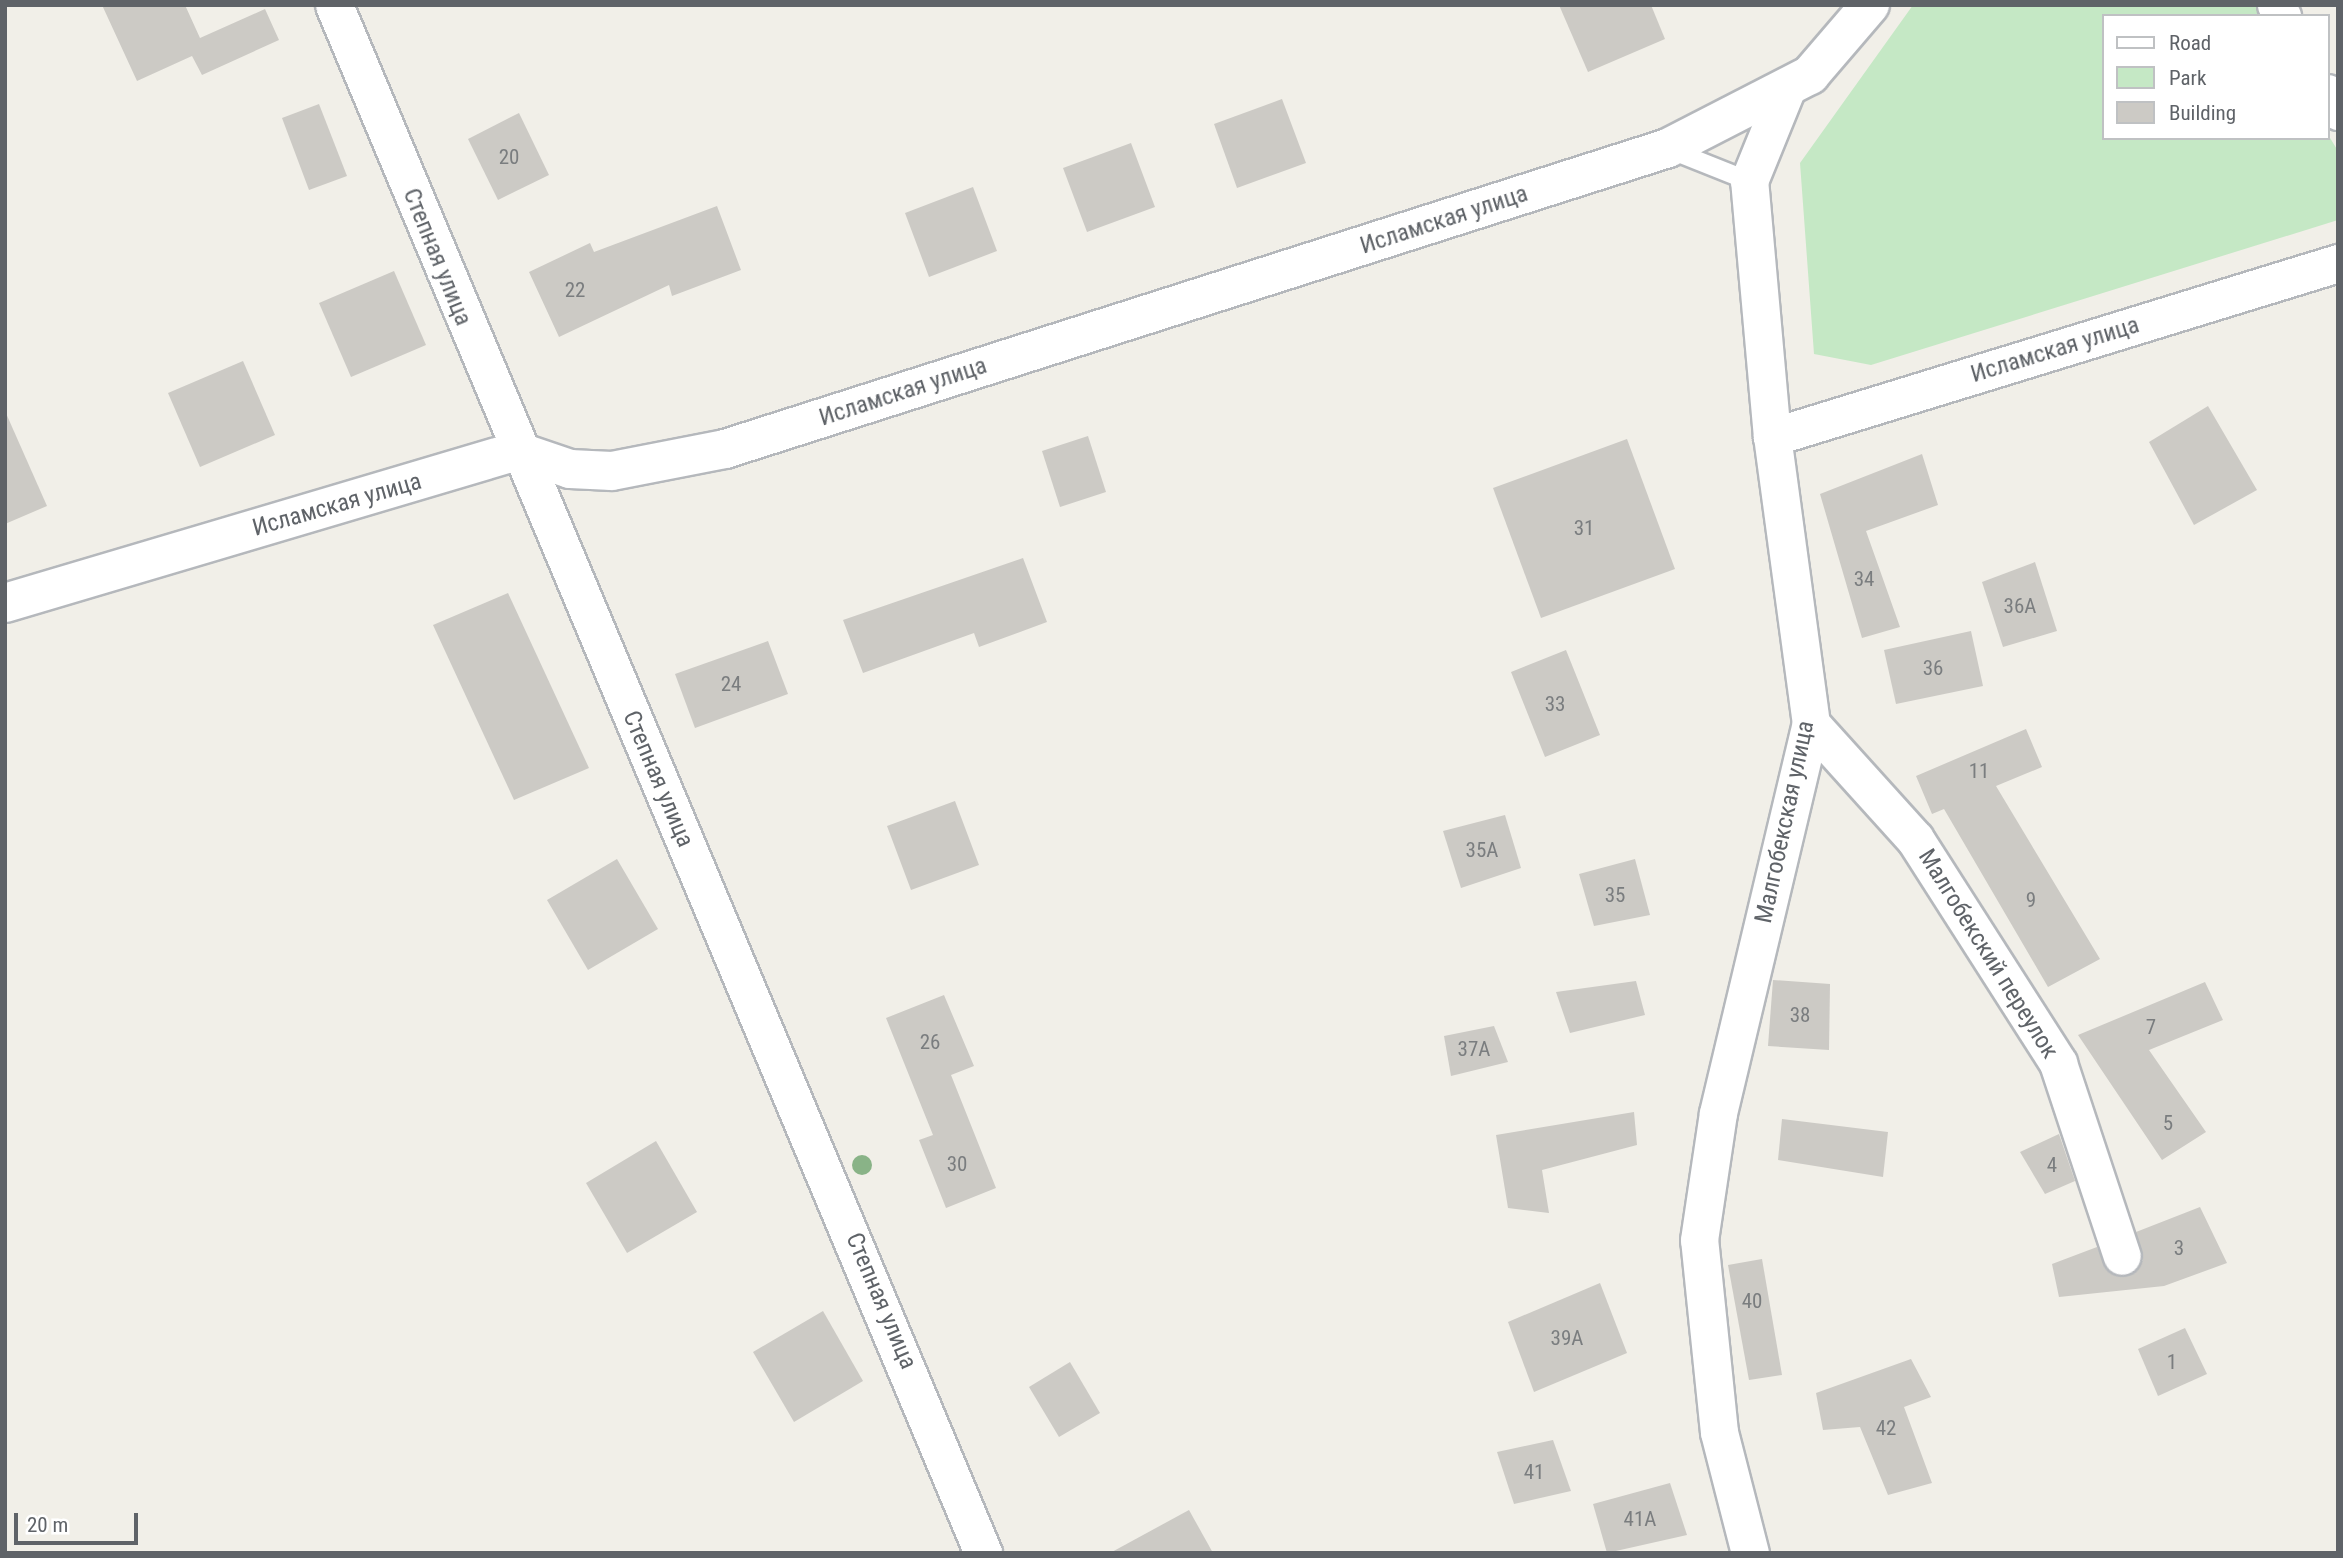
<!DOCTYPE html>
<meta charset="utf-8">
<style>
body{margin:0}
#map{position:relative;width:2343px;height:1558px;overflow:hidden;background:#f1efe8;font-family:"Roboto Condensed",sans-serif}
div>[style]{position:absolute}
.green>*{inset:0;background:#c5e8c5}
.building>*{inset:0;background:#cccac5}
.roads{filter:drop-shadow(2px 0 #b5b8bc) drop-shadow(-2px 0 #b5b8bc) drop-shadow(0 2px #b5b8bc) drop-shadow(0 -2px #b5b8bc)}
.service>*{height:18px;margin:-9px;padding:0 9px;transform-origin:9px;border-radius:9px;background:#fff}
.minor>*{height:37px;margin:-18.5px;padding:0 18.5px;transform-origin:18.5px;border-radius:18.5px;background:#fff}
.tertiary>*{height:38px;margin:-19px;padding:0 19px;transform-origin:19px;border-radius:19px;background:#fff}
.trees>*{width:20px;height:20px;margin:-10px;border-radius:50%;background:#89b387}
span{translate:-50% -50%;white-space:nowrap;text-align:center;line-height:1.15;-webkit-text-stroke:7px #fff;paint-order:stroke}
.number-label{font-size:21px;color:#7a7d7f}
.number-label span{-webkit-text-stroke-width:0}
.street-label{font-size:24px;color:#5f6368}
.frame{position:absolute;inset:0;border:7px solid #5f6368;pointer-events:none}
.legend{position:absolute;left:2102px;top:14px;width:228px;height:126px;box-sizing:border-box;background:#fff;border:2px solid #bfc1c3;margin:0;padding:9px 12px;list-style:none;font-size:21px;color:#5f6368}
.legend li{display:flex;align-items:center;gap:14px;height:35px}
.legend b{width:35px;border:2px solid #bfc1c3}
.scale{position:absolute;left:14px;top:1513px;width:124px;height:32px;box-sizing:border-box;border:4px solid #5f6368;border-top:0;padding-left:9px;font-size:21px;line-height:24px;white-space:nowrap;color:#5f6368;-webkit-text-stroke:5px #fff;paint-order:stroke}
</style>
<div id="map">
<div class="green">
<i style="clip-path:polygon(1913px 5px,2256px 5px,2262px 16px,2103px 16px,2103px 138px,2327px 138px,2327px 133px,2338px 151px,2338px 220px,1871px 365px,1814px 354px,1800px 163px)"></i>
</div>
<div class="building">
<i style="clip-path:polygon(102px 5px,185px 5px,200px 38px,265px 9px,279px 40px,202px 75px,192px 56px,137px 81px)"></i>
<i style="clip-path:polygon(1559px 5px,1651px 5px,1665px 39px,1588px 72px)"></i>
<i style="clip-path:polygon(1282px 99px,1306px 163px,1237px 188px,1214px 124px)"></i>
<i style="clip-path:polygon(319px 104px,347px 176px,309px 190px,282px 118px)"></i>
<i style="clip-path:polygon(519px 113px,549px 175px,498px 200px,468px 139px)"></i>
<i style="clip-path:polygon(1131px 143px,1155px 207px,1087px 232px,1063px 168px)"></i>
<i style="clip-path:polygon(973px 187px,997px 251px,929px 277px,905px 213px)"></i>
<i style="clip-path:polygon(717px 206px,741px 270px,672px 296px,669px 285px,559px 337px,529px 272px,590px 243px,594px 252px)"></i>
<i style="clip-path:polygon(394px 271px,426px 345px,351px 377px,319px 303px)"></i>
<i style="clip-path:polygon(243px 361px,275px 435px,200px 467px,168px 393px)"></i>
<i style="clip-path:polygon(2208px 406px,2257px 490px,2194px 525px,2149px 442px)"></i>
<i style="clip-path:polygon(5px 411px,47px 506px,5px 524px)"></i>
<i style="clip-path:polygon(1088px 436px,1106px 492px,1060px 507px,1042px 451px)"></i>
<i style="clip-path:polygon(1627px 439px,1675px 569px,1541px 618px,1493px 488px)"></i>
<i style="clip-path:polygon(1922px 454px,1938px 505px,1866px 531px,1900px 627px,1862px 638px,1820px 494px)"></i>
<i style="clip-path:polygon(1023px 558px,1047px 622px,979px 647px,974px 633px,863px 673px,843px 620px)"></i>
<i style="clip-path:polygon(2035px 562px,2057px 631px,2003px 647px,1982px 582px)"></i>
<i style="clip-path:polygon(508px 593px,589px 768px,514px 800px,433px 625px)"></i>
<i style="clip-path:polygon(1971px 631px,1983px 686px,1896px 704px,1884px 650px)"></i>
<i style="clip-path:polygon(768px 641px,788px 694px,695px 728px,675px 674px)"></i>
<i style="clip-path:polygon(1566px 650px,1600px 735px,1545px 757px,1511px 672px)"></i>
<i style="clip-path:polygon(2026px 729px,2042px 767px,1996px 786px,2100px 959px,2048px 987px,1944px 809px,1932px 814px,1916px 776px)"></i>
<i style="clip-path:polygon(955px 801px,979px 865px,911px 890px,887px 826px)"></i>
<i style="clip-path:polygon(1505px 815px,1521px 868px,1461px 888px,1443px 831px)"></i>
<i style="clip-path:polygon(617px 859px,658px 929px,588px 970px,547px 900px)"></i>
<i style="clip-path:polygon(1635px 859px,1650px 915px,1594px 926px,1579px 874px)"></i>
<i style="clip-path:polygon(1773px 980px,1830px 984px,1829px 1050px,1768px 1046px)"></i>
<i style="clip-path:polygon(1636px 981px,1645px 1015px,1570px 1033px,1556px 992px)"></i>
<i style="clip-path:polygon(2205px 982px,2223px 1020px,2149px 1050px,2206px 1132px,2162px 1160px,2078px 1035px)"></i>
<i style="clip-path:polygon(944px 995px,974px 1066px,951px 1075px,996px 1188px,946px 1208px,919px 1140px,933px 1135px,886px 1018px)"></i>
<i style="clip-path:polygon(1494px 1026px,1508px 1062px,1451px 1076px,1444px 1036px)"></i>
<i style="clip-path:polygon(1634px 1112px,1637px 1145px,1542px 1170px,1549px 1213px,1508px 1208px,1496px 1135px)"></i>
<i style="clip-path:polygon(1782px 1119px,1888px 1132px,1883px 1177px,1778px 1160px)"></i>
<i style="clip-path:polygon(2059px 1134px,2075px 1181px,2045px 1194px,2020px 1152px)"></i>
<i style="clip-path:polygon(656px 1141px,697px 1212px,627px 1253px,586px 1183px)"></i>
<i style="clip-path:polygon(2200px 1207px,2227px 1263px,2164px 1286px,2059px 1297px,2052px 1264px,2097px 1247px,2109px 1272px,2129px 1276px,2143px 1260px,2136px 1232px)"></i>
<i style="clip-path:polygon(1762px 1259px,1782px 1375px,1749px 1380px,1728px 1265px)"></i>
<i style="clip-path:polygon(1600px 1283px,1627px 1353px,1534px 1392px,1508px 1322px)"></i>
<i style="clip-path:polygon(823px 1311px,863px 1381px,794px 1422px,753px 1352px)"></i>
<i style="clip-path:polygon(2185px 1328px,2207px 1374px,2158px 1396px,2138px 1349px)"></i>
<i style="clip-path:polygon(1911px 1359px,1931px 1397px,1904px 1407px,1932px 1483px,1888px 1495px,1860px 1427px,1823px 1430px,1816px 1393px)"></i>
<i style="clip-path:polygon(1070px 1362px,1100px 1413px,1059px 1437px,1029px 1387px)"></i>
<i style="clip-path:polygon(1553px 1440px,1571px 1491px,1514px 1504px,1497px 1452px)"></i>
<i style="clip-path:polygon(1670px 1483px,1687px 1535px,1607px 1553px,1593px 1504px)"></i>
<i style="clip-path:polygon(1189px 1510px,1213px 1553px,1110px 1553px)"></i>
</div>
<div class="roads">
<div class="service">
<i style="left:1671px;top:150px;width:84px;rotate:21.7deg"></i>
</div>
<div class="minor">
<i style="left:334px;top:5px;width:1679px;rotate:67.25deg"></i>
<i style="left:2276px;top:5px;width:13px;rotate:61deg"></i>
<i style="left:2327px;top:93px;width:21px;rotate:59deg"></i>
<i style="left:1772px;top:437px;width:592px;rotate:-17.09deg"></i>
<i style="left:1811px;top:724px;width:155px;rotate:47.9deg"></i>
<i style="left:1915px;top:839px;width:266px;rotate:57.4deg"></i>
<i style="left:2058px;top:1063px;width:203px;rotate:71.7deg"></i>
<i style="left:1750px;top:1553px;width:125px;rotate:-104.4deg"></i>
<i style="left:1719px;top:1432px;width:193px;rotate:-95.9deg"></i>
<i style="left:1699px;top:1240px;width:128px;rotate:-81.5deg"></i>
<i style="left:1718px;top:1113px;width:400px;rotate:-76.6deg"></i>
<i style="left:1811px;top:724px;width:290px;rotate:-97.7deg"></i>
<i style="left:1772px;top:437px;width:257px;rotate:-95.1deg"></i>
<i style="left:1749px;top:181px;width:98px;rotate:-67.9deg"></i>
</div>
<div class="tertiary">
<i style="left:5px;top:603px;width:534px;rotate:-16.53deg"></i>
<i style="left:517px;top:451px;width:56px;rotate:18.8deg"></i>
<i style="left:570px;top:469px;width:42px;rotate:2.7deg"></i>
<i style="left:612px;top:471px;width:115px;rotate:-11deg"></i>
<i style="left:725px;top:449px;width:990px;rotate:-17.7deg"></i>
<i style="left:1668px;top:148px;width:160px;rotate:-27.2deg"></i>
<i style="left:1810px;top:75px;width:92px;rotate:-49.4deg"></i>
</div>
</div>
<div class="trees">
<i style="left:862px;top:1165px"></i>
</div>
<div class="number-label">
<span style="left:509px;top:157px">20</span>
<span style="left:575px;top:290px">22</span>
<span style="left:1584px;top:528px">31</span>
<span style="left:1864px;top:579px">34</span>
<span style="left:2020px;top:606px">36А</span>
<span style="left:1933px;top:668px">36</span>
<span style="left:731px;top:684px">24</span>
<span style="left:1555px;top:704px">33</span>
<span style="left:1979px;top:771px">11</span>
<span style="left:1482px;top:850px">35А</span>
<span style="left:1615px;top:895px">35</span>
<span style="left:2031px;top:900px">9</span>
<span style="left:1800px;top:1015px">38</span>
<span style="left:2151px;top:1027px">7</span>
<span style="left:930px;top:1042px">26</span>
<span style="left:1474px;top:1049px">37А</span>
<span style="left:2168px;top:1123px">5</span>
<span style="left:957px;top:1164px">30</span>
<span style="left:2052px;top:1165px">4</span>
<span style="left:2179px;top:1248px">3</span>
<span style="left:1752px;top:1301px">40</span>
<span style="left:1567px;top:1338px">39А</span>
<span style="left:2172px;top:1362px">1</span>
<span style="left:1886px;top:1428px">42</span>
<span style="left:1534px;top:1472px">41</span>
<span style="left:1640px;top:1519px">41А</span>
</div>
<div class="street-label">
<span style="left:1444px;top:220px;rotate:-18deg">Исламская улица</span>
<span style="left:437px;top:257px;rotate:68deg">Степная улица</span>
<span style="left:2055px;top:350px;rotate:-17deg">Исламская улица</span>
<span style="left:903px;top:392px;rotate:-18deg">Исламская улица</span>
<span style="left:337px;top:505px;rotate:-16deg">Исламская улица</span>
<span style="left:658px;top:779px;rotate:67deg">Степная улица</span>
<span style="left:1785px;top:822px;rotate:-78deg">Малгобекская улица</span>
<span style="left:1988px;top:954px;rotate:58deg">Малгобекский переулок</span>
<span style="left:881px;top:1301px;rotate:67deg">Степная улица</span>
</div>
<div class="frame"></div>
<ul class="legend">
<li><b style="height:9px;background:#fff"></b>Road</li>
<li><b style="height:19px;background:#c5e8c5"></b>Park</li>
<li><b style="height:19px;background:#cccac5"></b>Building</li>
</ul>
<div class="scale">20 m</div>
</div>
